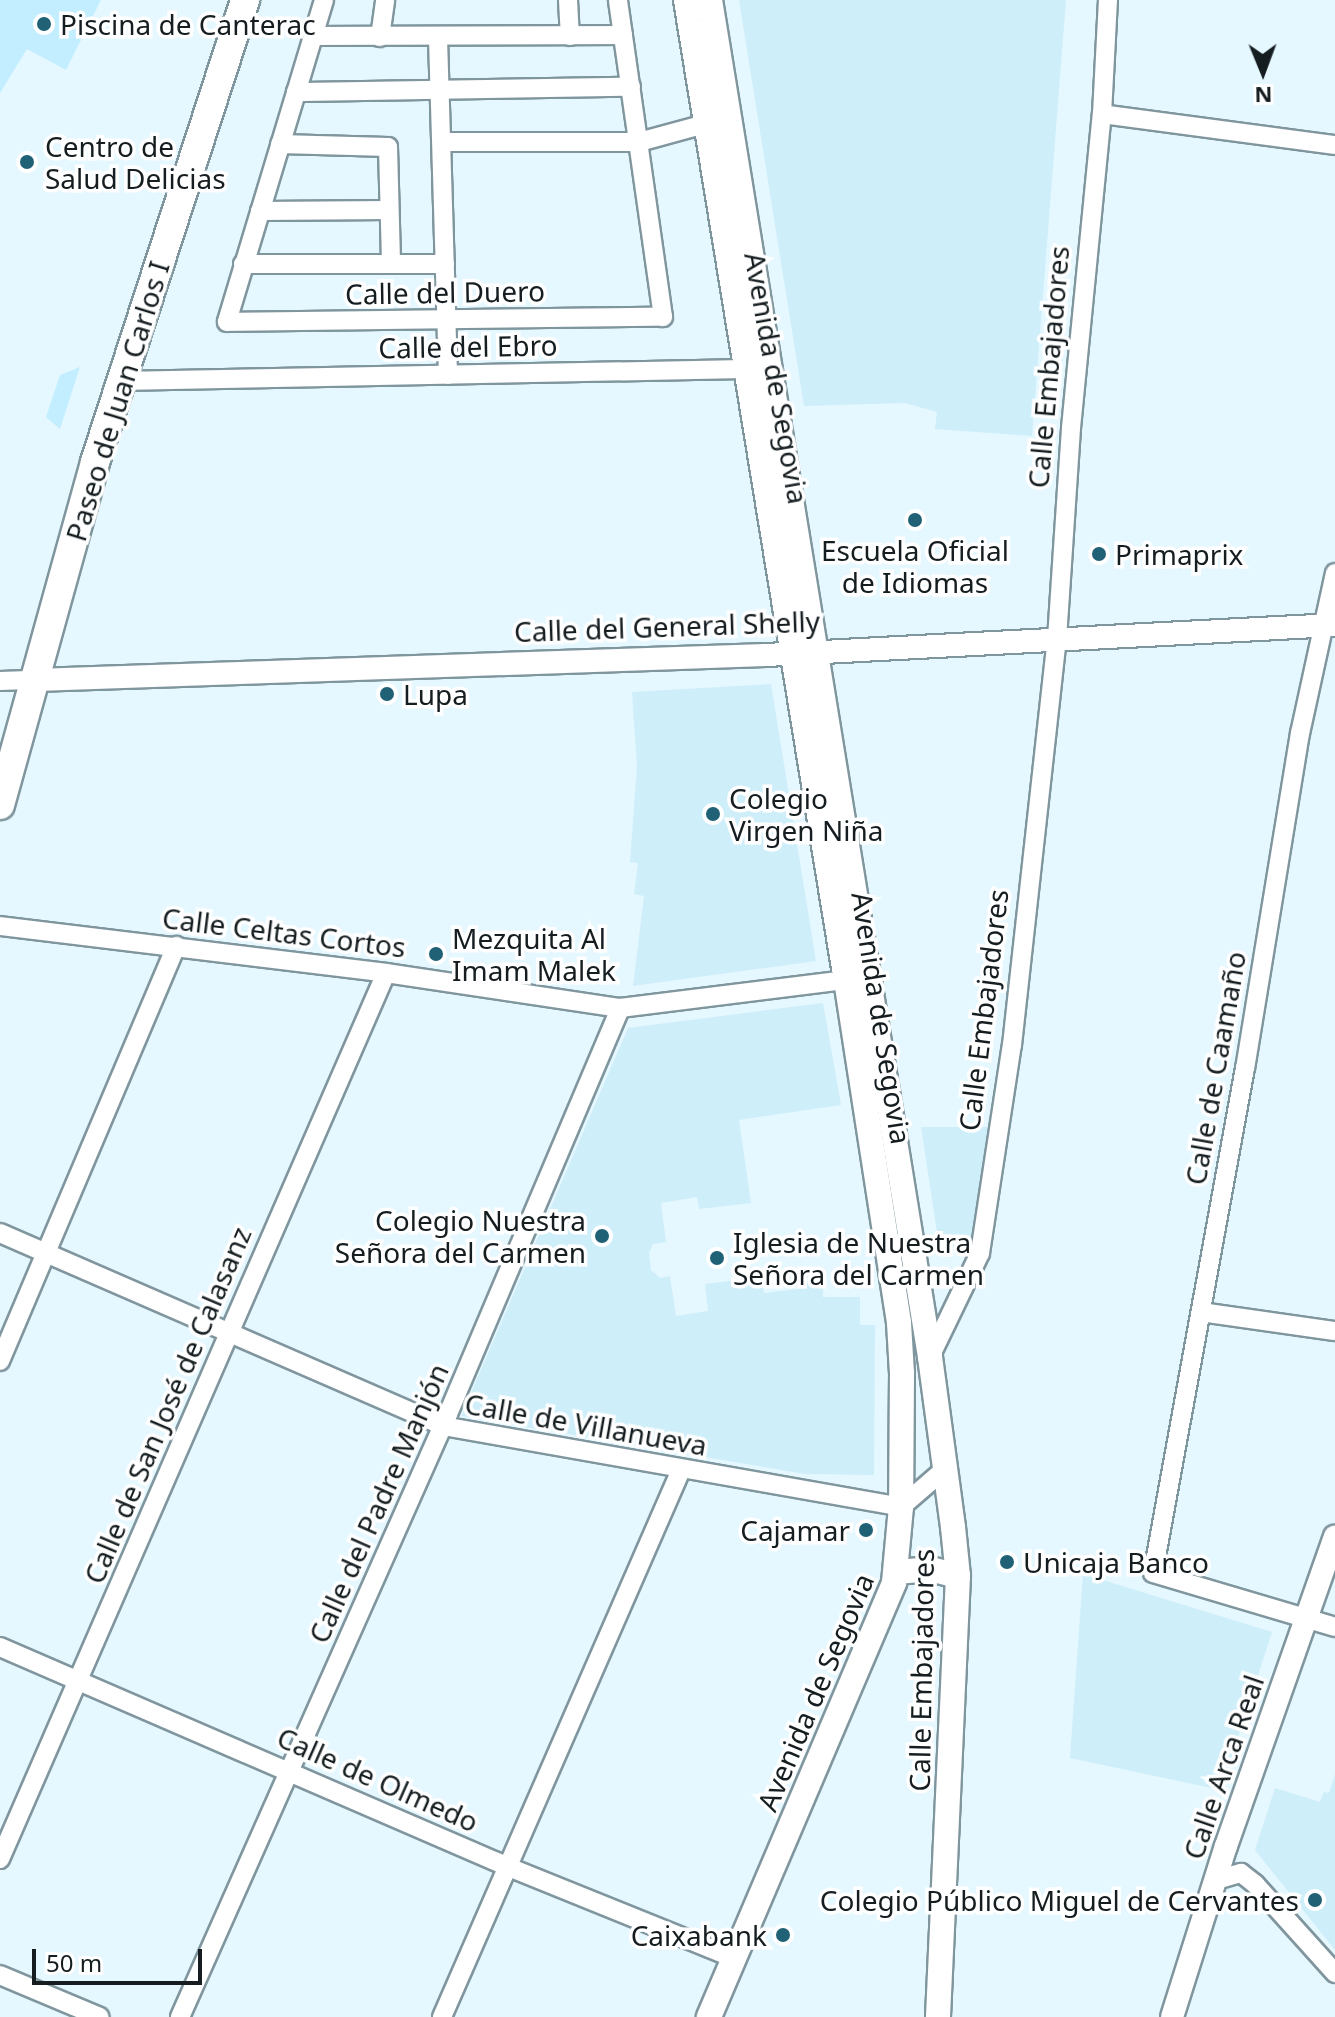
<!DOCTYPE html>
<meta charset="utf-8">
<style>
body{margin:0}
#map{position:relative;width:1335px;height:2017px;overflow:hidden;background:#e5f7ff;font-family:"Noto Sans",sans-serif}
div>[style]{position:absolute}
.built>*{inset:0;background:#ceeefa}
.green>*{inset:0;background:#c3eeff}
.roads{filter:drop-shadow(2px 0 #80969e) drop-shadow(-2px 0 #80969e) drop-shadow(0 2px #80969e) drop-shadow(0 -2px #80969e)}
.minor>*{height:18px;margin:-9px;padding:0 9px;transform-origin:9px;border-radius:9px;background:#fff}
.tertiary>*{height:22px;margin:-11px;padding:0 11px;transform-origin:11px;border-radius:11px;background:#fff}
.secondary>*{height:24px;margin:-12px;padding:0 12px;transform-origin:12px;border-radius:12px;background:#fff}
.primary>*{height:28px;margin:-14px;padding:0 14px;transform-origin:14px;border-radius:14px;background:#fff}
.dots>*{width:22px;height:22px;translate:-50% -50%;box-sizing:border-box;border:4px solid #fff;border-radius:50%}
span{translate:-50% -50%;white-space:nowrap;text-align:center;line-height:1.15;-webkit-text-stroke:7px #fff;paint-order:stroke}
.poi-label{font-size:28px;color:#151d20}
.left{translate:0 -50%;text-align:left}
.right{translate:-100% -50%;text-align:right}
.street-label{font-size:28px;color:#151d20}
.north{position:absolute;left:1223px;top:32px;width:80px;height:80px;-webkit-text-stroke:6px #fff;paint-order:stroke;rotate:179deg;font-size:22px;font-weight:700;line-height:32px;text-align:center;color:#151d20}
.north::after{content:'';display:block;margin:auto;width:28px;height:36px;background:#151d20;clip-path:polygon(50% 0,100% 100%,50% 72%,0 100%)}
.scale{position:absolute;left:32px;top:1949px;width:170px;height:36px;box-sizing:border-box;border:4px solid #151d20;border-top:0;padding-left:10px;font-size:24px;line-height:28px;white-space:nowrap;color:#151d20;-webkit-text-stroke:6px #fff;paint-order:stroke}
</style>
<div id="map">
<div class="built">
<i style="clip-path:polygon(739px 0,1066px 0,1032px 436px,935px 429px,937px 412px,905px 403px,804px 406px)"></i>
<i style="clip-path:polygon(771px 684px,816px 961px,633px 986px,644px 896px,634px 894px,638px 863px,630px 862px,637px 766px,632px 692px)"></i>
<i style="clip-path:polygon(823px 1003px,841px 1105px,739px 1120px,751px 1203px,699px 1209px,697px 1197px,661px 1203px,666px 1242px,653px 1244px,649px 1253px,651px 1270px,660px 1278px,670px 1276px,676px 1316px,708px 1311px,705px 1284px,762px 1277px,764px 1293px,807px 1288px,807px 1278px,823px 1278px,823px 1297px,860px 1297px,860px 1325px,875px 1325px,874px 1475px,805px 1474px,461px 1416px,628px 1028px)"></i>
<i style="clip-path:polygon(921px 1127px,992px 1127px,967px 1257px,939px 1245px)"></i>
<i style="clip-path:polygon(1083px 1574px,1272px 1632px,1221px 1790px,1070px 1758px)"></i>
<i style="clip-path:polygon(1335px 1774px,1335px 1950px,1255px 1850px,1275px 1788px,1320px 1802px,1324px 1792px,1329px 1793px)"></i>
</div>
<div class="green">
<i style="clip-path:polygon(0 0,101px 0,66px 70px,27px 49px,0 93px)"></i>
<i style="clip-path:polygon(80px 367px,77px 376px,60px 429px,46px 417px,60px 375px)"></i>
</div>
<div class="roads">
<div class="minor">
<i style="left:324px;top:0;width:336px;rotate:106.8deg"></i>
<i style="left:227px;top:322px;width:436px;rotate:-0.7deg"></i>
<i style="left:663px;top:317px;width:320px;rotate:-98.1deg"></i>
<i style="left:568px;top:0;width:36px;rotate:87deg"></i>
<i style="left:314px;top:36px;width:309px;rotate:-0.2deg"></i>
<i style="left:380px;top:37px;width:37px;rotate:-82deg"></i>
<i style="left:438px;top:38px;width:337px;rotate:88.3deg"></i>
<i style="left:296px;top:92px;width:335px;rotate:-0.9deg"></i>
<i style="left:1102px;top:114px;width:235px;rotate:7.6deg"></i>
<i style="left:442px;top:142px;width:197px"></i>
<i style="left:639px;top:142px;width:68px;rotate:-15.3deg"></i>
<i style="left:280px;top:144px;width:108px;rotate:1.6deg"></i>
<i style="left:388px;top:147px;width:116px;rotate:88.5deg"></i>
<i style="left:260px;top:211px;width:129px;rotate:-0.4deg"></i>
<i style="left:243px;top:264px;width:202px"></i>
<i style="left:120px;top:381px;width:625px;rotate:-1.1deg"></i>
<i style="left:745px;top:369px;width:12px;rotate:24deg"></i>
<i style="left:1335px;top:573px;width:164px;rotate:102.3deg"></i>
<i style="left:1300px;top:733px;width:339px;rotate:99.3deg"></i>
<i style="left:1245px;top:1068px;width:513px;rotate:100.32deg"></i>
<i style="left:1153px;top:1573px;width:190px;rotate:16.5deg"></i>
<i style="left:0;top:681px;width:36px;rotate:-2deg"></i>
<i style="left:0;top:926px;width:389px;rotate:6.9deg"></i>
<i style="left:386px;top:973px;width:237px;rotate:8.5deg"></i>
<i style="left:620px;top:1008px;width:228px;rotate:-7.1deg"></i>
<i style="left:0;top:1233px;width:483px;rotate:23.5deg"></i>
<i style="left:443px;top:1426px;width:465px;rotate:10deg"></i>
<i style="left:901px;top:1507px;width:58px;rotate:-40.8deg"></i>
<i style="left:1201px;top:1312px;width:135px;rotate:8.1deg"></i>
<i style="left:930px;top:1357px;width:115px;rotate:-64.3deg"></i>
<i style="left:980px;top:1253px;width:210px;rotate:-81.3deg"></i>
<i style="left:1012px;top:1045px;width:408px;rotate:-83.7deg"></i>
<i style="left:1057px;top:639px;width:211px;rotate:-86.2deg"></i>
<i style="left:1071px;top:428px;width:316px;rotate:-84.4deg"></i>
<i style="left:1102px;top:114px;width:114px;rotate:-87deg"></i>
<i style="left:0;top:1361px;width:451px;rotate:-67deg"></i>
<i style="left:0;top:1647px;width:551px;rotate:23.4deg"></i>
<i style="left:506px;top:1866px;width:246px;rotate:22deg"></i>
<i style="left:0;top:1859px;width:966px;rotate:-66.46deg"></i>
<i style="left:1216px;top:1880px;width:26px;rotate:-16deg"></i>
<i style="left:1241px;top:1873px;width:18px;rotate:38deg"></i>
<i style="left:1255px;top:1884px;width:120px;rotate:48deg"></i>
<i style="left:0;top:1975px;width:108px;rotate:22.8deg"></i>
<i style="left:180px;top:2017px;width:660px;rotate:-66.04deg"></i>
<i style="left:448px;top:1414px;width:441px;rotate:-67deg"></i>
<i style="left:442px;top:2017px;width:597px;rotate:-66.4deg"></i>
</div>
<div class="tertiary">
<i style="left:36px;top:680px;width:730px;rotate:-1.96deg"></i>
<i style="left:766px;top:655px;width:570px;rotate:-3.02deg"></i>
<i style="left:1172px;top:2017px;width:179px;rotate:-72.5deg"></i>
<i style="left:1226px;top:1846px;width:328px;rotate:-70.6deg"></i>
</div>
<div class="secondary">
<i style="left:686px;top:0;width:993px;rotate:80.73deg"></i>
<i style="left:846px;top:980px;width:347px;rotate:81.2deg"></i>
<i style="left:899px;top:1323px;width:50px;rotate:86.6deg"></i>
<i style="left:902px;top:1373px;width:134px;rotate:90.4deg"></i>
<i style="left:901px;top:1507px;width:76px;rotate:95.3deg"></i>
<i style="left:894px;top:1583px;width:472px;rotate:113.1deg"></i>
<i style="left:710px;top:0;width:1375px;rotate:80.79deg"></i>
<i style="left:930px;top:1357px;width:172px;rotate:82.3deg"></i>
<i style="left:953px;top:1527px;width:49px;rotate:84.2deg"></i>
<i style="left:958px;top:1576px;width:441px;rotate:92.6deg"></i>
<i style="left:897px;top:1572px;width:33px;rotate:-5deg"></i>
<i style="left:930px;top:1569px;width:29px;rotate:14deg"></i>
</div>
<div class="primary">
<i style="left:0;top:805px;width:356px;rotate:-74.5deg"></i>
<i style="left:95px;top:462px;width:486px;rotate:-72deg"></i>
</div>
</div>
<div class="dots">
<i style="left:44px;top:24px;background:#206175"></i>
<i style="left:27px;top:162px;background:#206175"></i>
<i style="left:915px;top:520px;background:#206175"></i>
<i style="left:1099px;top:554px;background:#206175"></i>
<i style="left:387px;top:694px;background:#206175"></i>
<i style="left:713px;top:814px;background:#206175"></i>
<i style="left:436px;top:954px;background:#206175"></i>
<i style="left:602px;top:1236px;background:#206175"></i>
<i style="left:717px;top:1258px;background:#206175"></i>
<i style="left:866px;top:1530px;background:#206175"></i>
<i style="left:1007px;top:1562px;background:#206175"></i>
<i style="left:1315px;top:1900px;background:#206175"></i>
<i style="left:783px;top:1935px;background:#206175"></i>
</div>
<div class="poi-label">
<span class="left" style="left:60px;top:24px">Piscina de Canterac</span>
<span class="left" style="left:45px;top:162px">Centro de<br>Salud Delicias</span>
<span style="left:915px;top:566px">Escuela Oficial<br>de Idiomas</span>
<span class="left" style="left:1115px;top:554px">Primaprix</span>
<span class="left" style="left:403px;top:694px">Lupa</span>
<span class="left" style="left:729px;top:814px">Colegio<br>Virgen Niña</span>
<span class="left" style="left:452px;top:954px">Mezquita Al<br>Imam Malek</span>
<span class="right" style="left:586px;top:1236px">Colegio Nuestra<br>Señora del Carmen</span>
<span class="left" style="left:733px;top:1258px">Iglesia de Nuestra<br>Señora del Carmen</span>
<span class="right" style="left:850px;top:1530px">Cajamar</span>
<span class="left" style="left:1023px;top:1562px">Unicaja Banco</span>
<span class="right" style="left:1299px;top:1900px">Colegio Público Miguel de Cervantes</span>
<span class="right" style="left:767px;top:1935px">Caixabank</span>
</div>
<div class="street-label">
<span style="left:445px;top:292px;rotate:-1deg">Calle del Duero</span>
<span style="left:468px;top:346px;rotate:-1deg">Calle del Ebro</span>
<span style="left:1048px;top:367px;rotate:-85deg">Calle Embajadores</span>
<span style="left:777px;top:378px;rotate:80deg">Avenida de Segovia</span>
<span style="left:117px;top:401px;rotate:-73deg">Paseo de Juan Carlos I</span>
<span style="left:667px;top:626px;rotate:-2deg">Calle del General Shelly</span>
<span style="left:284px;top:932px;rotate:7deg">Calle Celtas Cortos</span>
<span style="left:983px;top:1010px;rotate:-83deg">Calle Embajadores</span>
<span style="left:882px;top:1018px;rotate:81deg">Avenida de Segovia</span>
<span style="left:1215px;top:1068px;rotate:-80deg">Calle de Caamaño</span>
<span style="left:167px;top:1405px;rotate:-67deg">Calle de San José de Calasanz</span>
<span style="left:586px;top:1424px;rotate:10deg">Calle de Villanueva</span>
<span style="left:378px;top:1503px;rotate:-66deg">Calle del Padre Manjón</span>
<span style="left:921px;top:1670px;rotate:-89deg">Calle Embajadores</span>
<span style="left:815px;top:1692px;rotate:-67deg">Avenida de Segovia</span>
<span style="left:1223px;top:1767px;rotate:-71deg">Calle Arca Real</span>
<span style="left:378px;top:1779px;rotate:24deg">Calle de Olmedo</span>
</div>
<div class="north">N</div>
<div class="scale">50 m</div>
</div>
